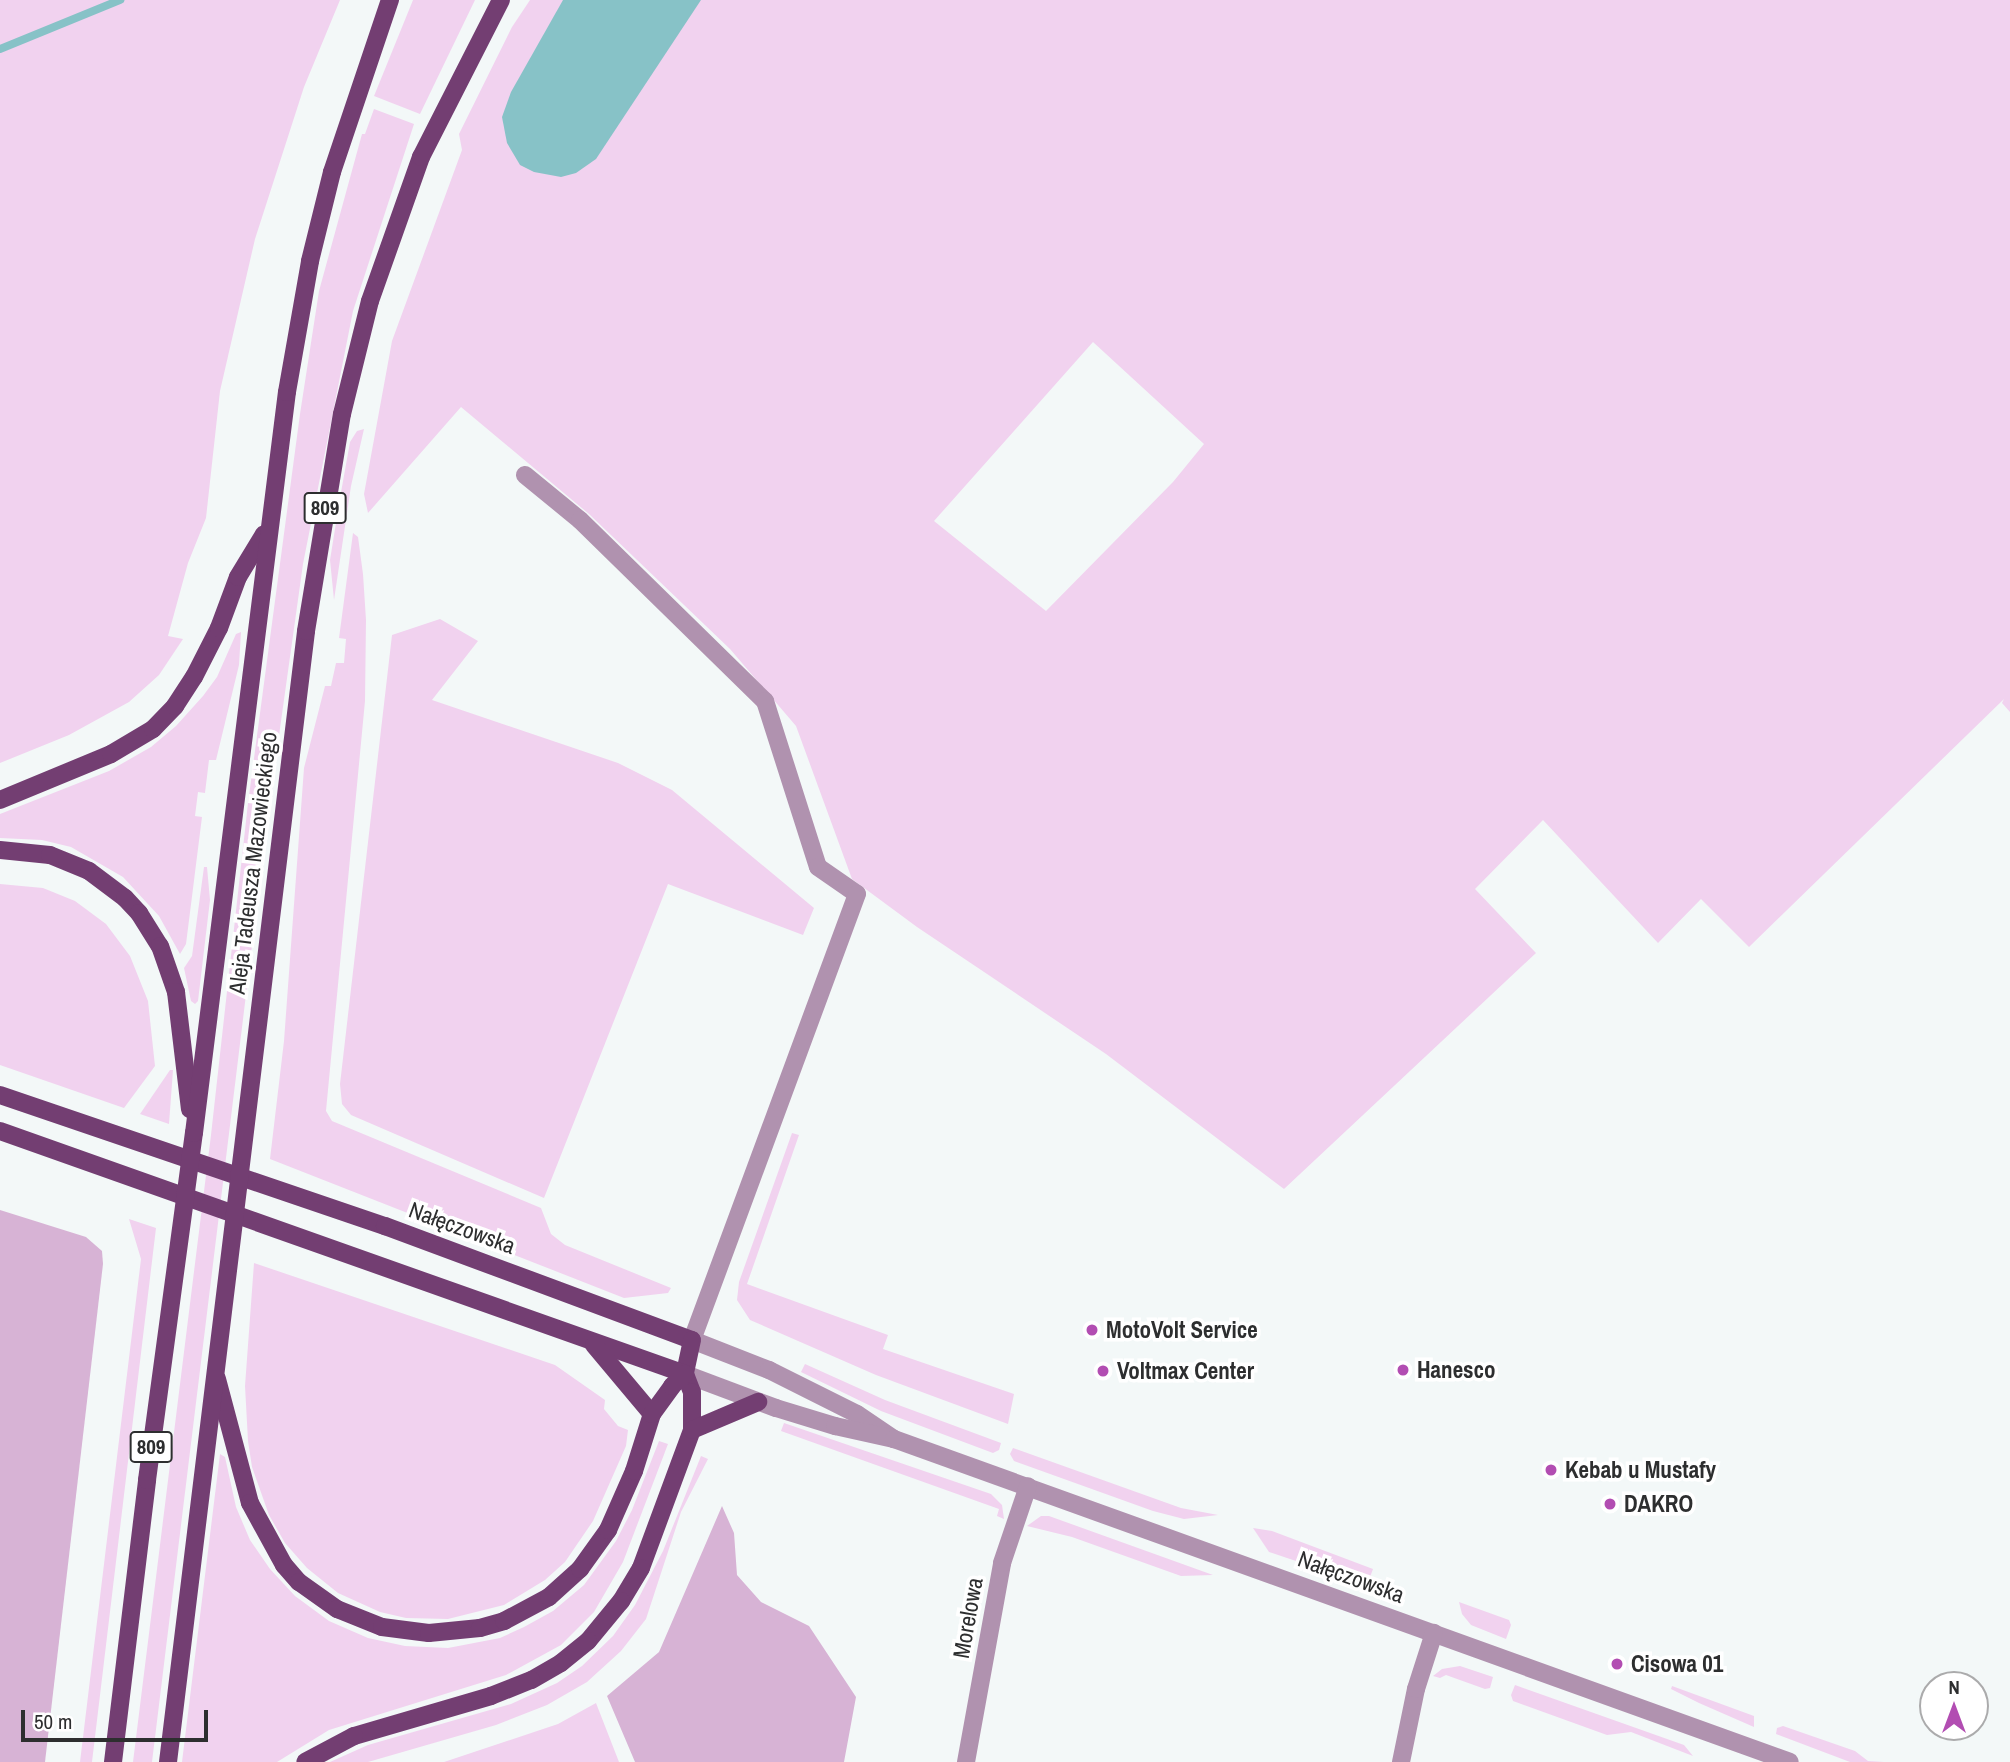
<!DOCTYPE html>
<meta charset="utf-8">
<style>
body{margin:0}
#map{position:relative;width:2010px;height:1762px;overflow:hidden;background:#f3f8f8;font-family:"Archivo Narrow",sans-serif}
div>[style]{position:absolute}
.green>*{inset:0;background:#f1d2ef}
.forest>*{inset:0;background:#d7b3d5}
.water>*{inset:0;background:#87c2c7}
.stream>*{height:8px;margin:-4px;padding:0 4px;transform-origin:4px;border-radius:4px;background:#87c2c7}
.minor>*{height:18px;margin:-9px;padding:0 9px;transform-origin:9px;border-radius:9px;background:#b092af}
.major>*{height:18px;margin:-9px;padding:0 9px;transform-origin:9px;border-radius:9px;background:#733e72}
.dots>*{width:19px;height:19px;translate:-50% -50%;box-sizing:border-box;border:4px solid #fff;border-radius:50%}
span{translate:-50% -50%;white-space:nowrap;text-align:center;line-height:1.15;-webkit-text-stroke:7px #fff;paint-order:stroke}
.shield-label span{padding:2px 5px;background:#fff;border:2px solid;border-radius:5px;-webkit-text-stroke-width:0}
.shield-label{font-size:21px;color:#2d2e2f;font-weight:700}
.street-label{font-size:23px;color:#2d2e2f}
.poi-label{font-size:23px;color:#2d2e2f;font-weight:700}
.left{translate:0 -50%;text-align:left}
.north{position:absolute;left:1919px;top:1671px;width:70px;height:70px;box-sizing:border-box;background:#fff;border:2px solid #ababac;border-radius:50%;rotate:0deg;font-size:19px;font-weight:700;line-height:28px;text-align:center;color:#2d2e2f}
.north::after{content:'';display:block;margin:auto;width:24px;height:32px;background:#b24db2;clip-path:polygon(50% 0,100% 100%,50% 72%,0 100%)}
.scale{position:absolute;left:21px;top:1710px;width:187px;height:32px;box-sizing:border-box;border:4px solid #2d2e2f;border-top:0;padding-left:9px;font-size:21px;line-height:24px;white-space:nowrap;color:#2d2e2f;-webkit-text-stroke:5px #fff;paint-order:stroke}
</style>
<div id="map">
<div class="green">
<i style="clip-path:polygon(0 0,340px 0,304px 87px,255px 239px,220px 391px,206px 518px,188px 563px,168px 636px,183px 639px,159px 675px,129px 702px,69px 735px,0 763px)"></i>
<i style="clip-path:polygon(413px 0,475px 0,420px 114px,374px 96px)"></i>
<i style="clip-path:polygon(evenodd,530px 0,2010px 0,2010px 712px,2002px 703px,2004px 699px,1749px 947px,1701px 899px,1658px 943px,1543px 820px,1475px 889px,1536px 953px,1284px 1189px,1106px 1054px,917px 927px,852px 879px,796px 726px,730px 649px,589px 514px,461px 407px,368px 513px,364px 494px,392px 341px,462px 150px,459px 134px,512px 27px,530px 0,1093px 342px,1204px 444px,1173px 482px,1046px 611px,934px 521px,1093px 342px)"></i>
<i style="clip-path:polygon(374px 109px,414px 124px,353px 311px,303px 564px,269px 807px,152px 1762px,133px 1762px,211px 1135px,248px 803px,300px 414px,319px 291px,362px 134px,365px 134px)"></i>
<i style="clip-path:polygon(364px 429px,351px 486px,334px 600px,330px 560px,340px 498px,350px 442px,357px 431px)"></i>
<i style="clip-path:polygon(353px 533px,358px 537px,363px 574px,366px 620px,365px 701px,326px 1111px,332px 1121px,541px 1208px,551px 1234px,565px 1245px,671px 1288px,668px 1293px,624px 1298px,270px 1159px,284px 1041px,304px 768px,325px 686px,331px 686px,336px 663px,344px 663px,346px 639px,339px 638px)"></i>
<i style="clip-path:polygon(440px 619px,478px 641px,432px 700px,618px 763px,672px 790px,814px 908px,803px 935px,668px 884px,544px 1198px,351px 1115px,342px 1104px,340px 1084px,392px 635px)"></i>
<i style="clip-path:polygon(241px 632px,239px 665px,216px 760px,209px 760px,205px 793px,198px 792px,195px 816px,202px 817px,186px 944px,180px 954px,159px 916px,123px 877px,71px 847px,42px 840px,0 838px,0 814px,109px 771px,151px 747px,176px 726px,203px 696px,217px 677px,236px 634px)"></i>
<i style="clip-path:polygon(204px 867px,207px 867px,210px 900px,198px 1001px,195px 1004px,191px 1001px,184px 968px,192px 956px)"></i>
<i style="clip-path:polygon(0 884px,43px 888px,75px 901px,106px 924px,130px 956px,148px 1001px,155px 1066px,124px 1108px,0 1065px)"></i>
<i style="clip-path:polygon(170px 1070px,173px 1070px,169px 1124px,140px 1114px)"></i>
<i style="clip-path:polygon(792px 1133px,799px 1135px,747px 1284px,888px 1335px,883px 1349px,1014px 1394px,1008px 1424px,876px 1375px,750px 1320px,737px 1300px,739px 1282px)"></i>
<i style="clip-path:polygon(129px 1219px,156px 1228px,92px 1762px,80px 1762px,141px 1259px)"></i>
<i style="clip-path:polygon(254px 1263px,555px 1365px,605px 1400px,604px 1409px,618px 1426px,628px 1430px,626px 1446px,593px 1521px,565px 1562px,545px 1580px,504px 1605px,448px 1619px,406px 1618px,380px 1612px,338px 1593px,307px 1568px,285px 1543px,269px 1515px,252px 1467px,248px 1441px,245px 1386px)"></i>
<i style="clip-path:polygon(805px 1364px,885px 1400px,1001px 1443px,999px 1450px,993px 1453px,881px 1411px,801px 1372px)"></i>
<i style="clip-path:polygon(784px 1423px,991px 1494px,1002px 1505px,1004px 1519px,997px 1516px,999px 1509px,781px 1431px)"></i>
<i style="clip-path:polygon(659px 1441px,668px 1444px,623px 1562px,594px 1612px,561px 1645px,506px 1675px,329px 1730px,277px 1762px,182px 1762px,220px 1454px,225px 1457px,236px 1507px,250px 1540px,270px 1569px,295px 1596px,329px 1621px,368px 1638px,405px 1646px,448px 1648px,500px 1638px,524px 1627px,553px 1611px,584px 1585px,616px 1541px,632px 1510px)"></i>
<i style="clip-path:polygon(1013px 1448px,1181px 1508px,1218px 1515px,1184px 1519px,1153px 1511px,1014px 1461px,1010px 1454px)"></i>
<i style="clip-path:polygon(701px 1456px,708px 1459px,681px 1512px,646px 1619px,621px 1651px,587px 1682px,547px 1705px,496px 1725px,368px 1762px,330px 1762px,368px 1745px,511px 1704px,557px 1683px,582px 1666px,613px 1636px,635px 1605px,663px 1551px)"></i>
<i style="clip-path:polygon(1041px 1516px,1049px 1516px,1213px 1575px,1181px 1576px,1072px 1537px,1027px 1526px)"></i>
<i style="clip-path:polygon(1253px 1528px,1272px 1531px,1373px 1569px,1367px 1585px,1269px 1552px)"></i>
<i style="clip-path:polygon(1459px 1602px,1509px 1620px,1511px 1625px,1506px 1639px,1471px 1625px,1462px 1614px)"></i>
<i style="clip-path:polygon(1460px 1666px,1493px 1677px,1490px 1688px,1485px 1689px,1446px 1675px,1440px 1678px,1433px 1676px,1442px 1669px)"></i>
<i style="clip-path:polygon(1515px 1685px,1684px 1745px,1693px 1756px,1631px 1732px,1607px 1735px,1513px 1701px,1511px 1695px)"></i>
<i style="clip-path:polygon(1672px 1686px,1754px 1716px,1754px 1727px,1699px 1703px,1671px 1689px)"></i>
<i style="clip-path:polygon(596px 1703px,619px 1762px,444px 1762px,558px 1724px)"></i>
<i style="clip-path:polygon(1783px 1726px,1855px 1751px,1868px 1761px,1884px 1762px,1850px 1762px,1776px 1734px,1777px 1728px)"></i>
</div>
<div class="forest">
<i style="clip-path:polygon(0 1210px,86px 1237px,102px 1251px,103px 1264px,45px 1762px,0 1762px)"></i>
<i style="clip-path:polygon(722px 1506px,734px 1533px,737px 1575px,761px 1602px,809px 1626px,856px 1697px,844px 1762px,635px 1762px,607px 1696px,659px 1652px)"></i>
</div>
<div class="water">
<i style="clip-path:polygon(563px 0,701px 0,596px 159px,576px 173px,561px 177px,534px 172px,520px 165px,507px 143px,502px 117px,511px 92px)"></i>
</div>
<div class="stream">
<i style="left:0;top:49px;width:130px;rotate:-22.2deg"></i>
</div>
<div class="minor">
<i style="left:525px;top:475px;width:71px;rotate:39.3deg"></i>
<i style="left:580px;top:520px;width:259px;rotate:44.4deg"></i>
<i style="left:765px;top:701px;width:174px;rotate:72.3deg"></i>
<i style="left:818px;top:867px;width:47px;rotate:34.7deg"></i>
<i style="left:857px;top:894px;width:476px;rotate:110.3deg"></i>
<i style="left:692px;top:1340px;width:83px;rotate:21.3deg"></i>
<i style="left:769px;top:1370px;width:98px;rotate:26.6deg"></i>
<i style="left:857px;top:1414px;width:45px;rotate:34deg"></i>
<i style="left:685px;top:1374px;width:97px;rotate:20.5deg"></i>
<i style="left:776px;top:1408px;width:62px;rotate:17deg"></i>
<i style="left:835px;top:1426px;width:60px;rotate:12.4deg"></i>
<i style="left:894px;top:1439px;width:952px;rotate:19.82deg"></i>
<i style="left:966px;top:1762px;width:202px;rotate:-79.7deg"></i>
<i style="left:1002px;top:1563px;width:81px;rotate:-71.3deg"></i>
<i style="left:1401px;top:1762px;width:75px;rotate:-78.4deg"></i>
<i style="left:1416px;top:1689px;width:59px;rotate:-72.2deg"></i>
</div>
<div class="major">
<i style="left:0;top:800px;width:120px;rotate:-22.5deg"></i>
<i style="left:111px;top:754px;width:49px;rotate:-30.8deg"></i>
<i style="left:153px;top:729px;width:32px;rotate:-46deg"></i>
<i style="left:175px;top:706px;width:35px;rotate:-57deg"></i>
<i style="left:194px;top:677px;width:55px;rotate:-63deg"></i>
<i style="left:219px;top:628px;width:54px;rotate:-69.6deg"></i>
<i style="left:238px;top:577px;width:50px;rotate:-58.8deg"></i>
<i style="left:0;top:850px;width:50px;rotate:5.7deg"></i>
<i style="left:50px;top:855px;width:42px;rotate:22.3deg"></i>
<i style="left:89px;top:871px;width:45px;rotate:36.9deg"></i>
<i style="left:125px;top:898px;width:21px;rotate:47deg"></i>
<i style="left:139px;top:913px;width:39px;rotate:58deg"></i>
<i style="left:160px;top:946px;width:49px;rotate:70.8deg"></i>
<i style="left:176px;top:992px;width:118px;rotate:83.2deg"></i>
<i style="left:0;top:1095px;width:407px;rotate:18.8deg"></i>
<i style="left:385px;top:1226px;width:327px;rotate:20.4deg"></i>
<i style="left:692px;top:1340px;width:35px;rotate:102deg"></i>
<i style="left:685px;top:1374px;width:19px;rotate:69deg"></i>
<i style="left:692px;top:1392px;width:38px;rotate:90deg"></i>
<i style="left:692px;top:1430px;width:147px;rotate:110.3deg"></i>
<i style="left:641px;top:1568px;width:39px;rotate:121deg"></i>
<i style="left:621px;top:1601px;width:52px;rotate:129.5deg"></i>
<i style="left:588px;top:1641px;width:35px;rotate:141deg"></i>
<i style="left:561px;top:1663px;width:34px;rotate:150deg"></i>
<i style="left:531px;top:1680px;width:43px;rotate:158.2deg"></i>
<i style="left:491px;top:1696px;width:143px;rotate:163.7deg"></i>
<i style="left:354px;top:1736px;width:55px;rotate:152deg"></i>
<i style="left:0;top:1131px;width:727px;rotate:19.53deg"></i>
<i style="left:594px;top:1345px;width:90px;rotate:50deg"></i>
<i style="left:217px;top:1379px;width:128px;rotate:75.1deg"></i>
<i style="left:250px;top:1503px;width:71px;rotate:61.3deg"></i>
<i style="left:284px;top:1565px;width:23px;rotate:49deg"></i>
<i style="left:299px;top:1582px;width:47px;rotate:35.4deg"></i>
<i style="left:337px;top:1609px;width:48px;rotate:21.8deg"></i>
<i style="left:382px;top:1627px;width:47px;rotate:7.3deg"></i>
<i style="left:429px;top:1633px;width:51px;rotate:-5.6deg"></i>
<i style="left:480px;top:1628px;width:25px;rotate:-16deg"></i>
<i style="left:504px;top:1621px;width:51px;rotate:-28.1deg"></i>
<i style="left:549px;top:1597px;width:42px;rotate:-42.1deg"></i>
<i style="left:580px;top:1569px;width:48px;rotate:-54.3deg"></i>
<i style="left:608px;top:1530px;width:64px;rotate:-66.2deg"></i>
<i style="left:634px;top:1471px;width:60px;rotate:-72.5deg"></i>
<i style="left:652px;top:1414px;width:34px;rotate:-54deg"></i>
<i style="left:672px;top:1386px;width:18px;rotate:-43deg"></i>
<i style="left:692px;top:1430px;width:72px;rotate:-23deg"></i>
<i style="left:113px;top:1762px;width:284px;rotate:-83.1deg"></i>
<i style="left:147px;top:1480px;width:350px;rotate:-82.3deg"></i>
<i style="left:194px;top:1133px;width:747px;rotate:-82.85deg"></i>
<i style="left:287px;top:392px;width:133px;rotate:-80deg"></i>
<i style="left:310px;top:261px;width:92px;rotate:-76.1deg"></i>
<i style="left:332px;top:172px;width:182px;rotate:-71.4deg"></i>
<i style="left:168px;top:1762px;width:1139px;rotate:-83.04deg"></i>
<i style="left:306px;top:631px;width:220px;rotate:-80.6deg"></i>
<i style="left:342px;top:414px;width:116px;rotate:-76.1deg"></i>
<i style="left:370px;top:301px;width:153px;rotate:-70.5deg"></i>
<i style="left:421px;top:157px;width:176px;rotate:-63deg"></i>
</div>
<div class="dots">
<i style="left:1092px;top:1330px;background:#b24db2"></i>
<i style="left:1403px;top:1370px;background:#b24db2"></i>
<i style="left:1103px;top:1371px;background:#b24db2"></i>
<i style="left:1551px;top:1470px;background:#b24db2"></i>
<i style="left:1610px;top:1504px;background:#b24db2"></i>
<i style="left:1617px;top:1664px;background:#b24db2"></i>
</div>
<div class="shield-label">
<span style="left:325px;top:508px">809</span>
<span style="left:151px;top:1447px">809</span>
</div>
<div class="street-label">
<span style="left:253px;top:863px;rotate:-83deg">Aleja Tadeusza Mazowieckiego</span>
<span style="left:462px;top:1228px;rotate:20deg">Nałęczowska</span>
<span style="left:1351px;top:1577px;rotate:20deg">Nałęczowska</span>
<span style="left:968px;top:1618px;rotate:-80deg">Morelowa</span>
</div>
<div class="poi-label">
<span class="left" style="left:1106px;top:1330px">MotoVolt Service</span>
<span class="left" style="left:1417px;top:1370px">Hanesco</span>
<span class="left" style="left:1117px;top:1371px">Voltmax Center</span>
<span class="left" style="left:1565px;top:1470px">Kebab u Mustafy</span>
<span class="left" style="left:1624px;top:1504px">DAKRO</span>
<span class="left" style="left:1631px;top:1664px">Cisowa 01</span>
</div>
<div class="north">N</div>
<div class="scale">50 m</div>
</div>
